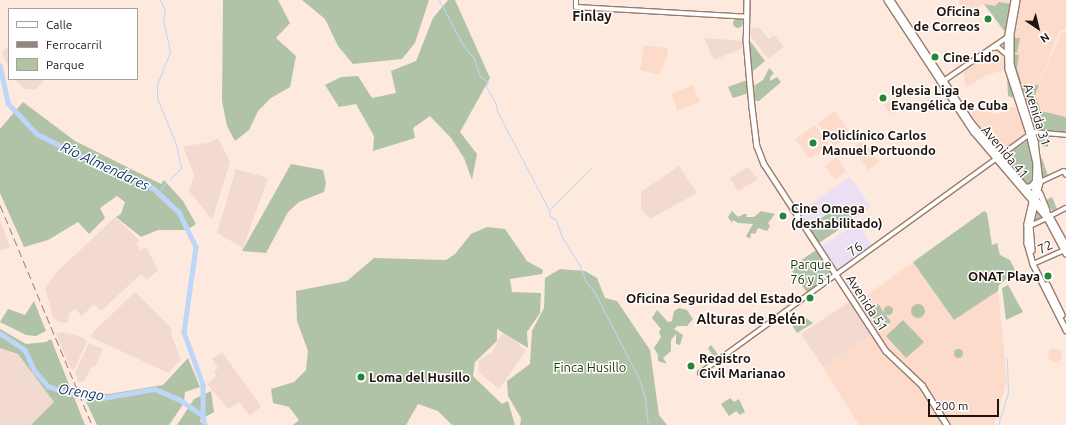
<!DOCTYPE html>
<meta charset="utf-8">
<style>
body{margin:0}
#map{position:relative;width:1066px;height:425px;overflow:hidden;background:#fee9de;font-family:Ubuntu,sans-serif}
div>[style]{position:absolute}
.commercial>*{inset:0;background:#eadff3}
.industrial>*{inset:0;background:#f2dad0}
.built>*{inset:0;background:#fddbca}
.round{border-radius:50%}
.green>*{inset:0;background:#b1c3a6}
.stream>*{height:1px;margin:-0.5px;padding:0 0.5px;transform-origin:0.5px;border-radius:0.5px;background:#bed6f9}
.river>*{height:4.5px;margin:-2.25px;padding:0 2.25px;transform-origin:2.25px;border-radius:2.25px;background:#bed6f9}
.roads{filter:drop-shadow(1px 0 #9a7b6b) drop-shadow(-1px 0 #9a7b6b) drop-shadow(0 1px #9a7b6b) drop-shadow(0 -1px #9a7b6b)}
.secondary>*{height:4px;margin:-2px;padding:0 2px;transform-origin:2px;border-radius:2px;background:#fff}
.primary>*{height:4.5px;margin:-2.25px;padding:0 2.25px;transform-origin:2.25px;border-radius:2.25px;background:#fff}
.rail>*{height:1px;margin-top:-0.5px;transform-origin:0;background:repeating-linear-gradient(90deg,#96857c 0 8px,transparent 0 12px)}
.dots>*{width:11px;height:11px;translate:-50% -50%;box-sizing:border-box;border:2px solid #fff;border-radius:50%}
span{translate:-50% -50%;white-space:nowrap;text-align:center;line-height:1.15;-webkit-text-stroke:3px #fff;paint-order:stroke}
.poi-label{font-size:13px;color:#20140e;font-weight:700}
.right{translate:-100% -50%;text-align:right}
.left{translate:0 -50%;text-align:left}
.street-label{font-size:13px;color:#20140e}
.park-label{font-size:13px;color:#1e3707}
.neighbourhood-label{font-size:14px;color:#20140e;font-weight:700}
.water-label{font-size:14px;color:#0f3366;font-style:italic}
.legend{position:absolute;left:8px;top:8px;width:130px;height:72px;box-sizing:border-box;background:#fff;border:1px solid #a6a19f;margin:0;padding:5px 7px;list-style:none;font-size:12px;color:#20140e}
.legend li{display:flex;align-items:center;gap:8px;height:20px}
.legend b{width:20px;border:1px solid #a6a19f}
.north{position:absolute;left:1018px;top:8px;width:40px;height:40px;-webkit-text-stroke:3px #fff;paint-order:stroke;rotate:145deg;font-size:11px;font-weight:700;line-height:16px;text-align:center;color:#20140e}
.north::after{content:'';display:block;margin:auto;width:14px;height:18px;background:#20140e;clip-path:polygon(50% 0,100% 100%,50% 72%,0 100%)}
.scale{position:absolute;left:928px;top:399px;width:71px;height:18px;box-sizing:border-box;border:2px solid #20140e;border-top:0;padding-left:5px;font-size:12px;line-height:14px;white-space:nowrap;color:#20140e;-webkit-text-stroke:3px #fff;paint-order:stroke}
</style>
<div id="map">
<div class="commercial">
<i style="clip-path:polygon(850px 177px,871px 207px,853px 220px,847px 212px,835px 209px,808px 227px,799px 212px)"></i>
<i style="clip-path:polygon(857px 223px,872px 245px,838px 272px,821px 247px)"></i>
</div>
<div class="industrial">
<i style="clip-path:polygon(759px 27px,769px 39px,774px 35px,784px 47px,768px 59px,749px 34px,749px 29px)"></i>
<i style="clip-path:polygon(704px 38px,743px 41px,743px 48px,714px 60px)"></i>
<i style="clip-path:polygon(9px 45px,9px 69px,2px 53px)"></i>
<i style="clip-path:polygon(14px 79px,45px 79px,36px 89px,25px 89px)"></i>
<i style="clip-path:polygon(218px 138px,230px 162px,212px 220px,189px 191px,194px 175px,183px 146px,208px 143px)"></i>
<i style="clip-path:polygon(679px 166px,697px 193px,650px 219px,641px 209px,641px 192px)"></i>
<i style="clip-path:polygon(748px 167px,758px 179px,738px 191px,730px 178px)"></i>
<i style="clip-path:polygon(236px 169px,268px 178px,243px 248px,217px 233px)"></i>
<i style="clip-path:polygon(115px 217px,140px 241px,137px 244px,140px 250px,146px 247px,158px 270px,147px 280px,141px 274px,101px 311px,94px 304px,82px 316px,75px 309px,69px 314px,68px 323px,58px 322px,53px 317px,45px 288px,56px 273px)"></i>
<i style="clip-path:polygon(0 220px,10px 247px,0 251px)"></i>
<i style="clip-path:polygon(135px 292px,172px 329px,171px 334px,181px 360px,168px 373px,91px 337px,92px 333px)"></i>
<i style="clip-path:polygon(852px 300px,874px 333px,823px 367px,801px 334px)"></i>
<i style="clip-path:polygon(62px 332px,79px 336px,87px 341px,74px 370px,70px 368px,56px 334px)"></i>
<i style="clip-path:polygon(507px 333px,526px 351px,499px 389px,478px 372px,479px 360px,492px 352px,502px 334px)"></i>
<i style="clip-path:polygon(89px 343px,103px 349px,96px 365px,91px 368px,84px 381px,79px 383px,75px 373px)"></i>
<i style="clip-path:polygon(0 348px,18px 354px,54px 402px,31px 425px,0 425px)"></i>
<i style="clip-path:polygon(222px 352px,261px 406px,250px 416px,239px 402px,228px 409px,207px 384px,216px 376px,214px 372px,218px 368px,212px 359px)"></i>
</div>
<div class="built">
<i style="clip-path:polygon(958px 0,1012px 0,1005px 32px,984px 4px,965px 15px)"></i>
<i style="clip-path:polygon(1021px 0,1066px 0,1066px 29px,1059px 32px,1036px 91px,1061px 33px,1066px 31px,1066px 134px,1035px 131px,1018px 79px,1012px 49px)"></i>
<i style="clip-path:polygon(644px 45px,668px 48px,667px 58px,659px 75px,640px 70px)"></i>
<i style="clip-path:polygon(998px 47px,1006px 54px,1008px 69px,986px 75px,966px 88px,963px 68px,991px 48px)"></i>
<i style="clip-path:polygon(693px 85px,700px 102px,677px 111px,672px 94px)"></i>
<i style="clip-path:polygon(896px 96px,902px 106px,890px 114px,883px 104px)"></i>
<i style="clip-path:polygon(1015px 106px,1027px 134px,1000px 153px,973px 117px,971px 109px,999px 114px)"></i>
<i style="clip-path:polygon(835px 111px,851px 134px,834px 146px,818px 123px)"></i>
<i style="clip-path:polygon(815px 125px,829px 145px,810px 159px,795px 139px)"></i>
<i style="clip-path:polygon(863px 140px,879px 162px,868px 170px,852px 148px)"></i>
<i style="clip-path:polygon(836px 157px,846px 171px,835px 180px,825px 166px)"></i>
<i style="clip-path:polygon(913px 262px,954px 320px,998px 291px,1007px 380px,994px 425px,950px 425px,924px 382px,888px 349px,859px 301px)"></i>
<i style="clip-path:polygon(871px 335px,884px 356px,919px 387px,944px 425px,859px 425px,823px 367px)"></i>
<i class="round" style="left:1048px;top:348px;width:14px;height:14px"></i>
</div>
<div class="green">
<i style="clip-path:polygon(223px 0,278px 0,290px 23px,276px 38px,296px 56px,290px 87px,271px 98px,258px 111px,249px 130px,235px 141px,227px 126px,222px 101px)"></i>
<i style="clip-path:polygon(302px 0,429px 0,415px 43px,402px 59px,353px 64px,338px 46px,325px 19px)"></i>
<i style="clip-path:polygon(448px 0,455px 0,490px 78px,460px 132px,477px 154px,472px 180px,464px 158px,451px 138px,430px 116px,413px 128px,415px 138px,373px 151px,374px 136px,356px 104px,339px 107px,325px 85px,341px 77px,358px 76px,372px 98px,396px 93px,391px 71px,416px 61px,433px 18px)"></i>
<i style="clip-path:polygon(999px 2px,1011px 4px,1005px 32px,984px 4px,995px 6px)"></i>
<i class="round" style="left:733px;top:18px;width:10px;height:10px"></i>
<i style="clip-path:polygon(1014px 38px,1020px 38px,1017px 53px,1012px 51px)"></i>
<i style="clip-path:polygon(750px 41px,765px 61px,753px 71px,751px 70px)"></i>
<i style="clip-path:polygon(1013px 54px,1019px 55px,1017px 69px,1022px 85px,1039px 85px,1035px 95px,1041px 111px,1066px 117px,1066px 133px,1035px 129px,1015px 69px)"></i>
<i style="clip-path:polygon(769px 68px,774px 73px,770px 77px,770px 81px,777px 77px,781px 82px,759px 101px,755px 101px,754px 86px,763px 80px)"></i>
<i style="clip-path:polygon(1007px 77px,1014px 98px,1008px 96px)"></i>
<i style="clip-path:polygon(747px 80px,749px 93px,733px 98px,728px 87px)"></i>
<i style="clip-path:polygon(23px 102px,75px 141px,161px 184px,164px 180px,183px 201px,196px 224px,187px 230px,158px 230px,141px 237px,116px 217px,121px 214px,125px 202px,117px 196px,100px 208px,105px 218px,89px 234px,78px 222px,48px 240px,24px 247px,0 193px,0 129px)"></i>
<i style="clip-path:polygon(1039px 134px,1049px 135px,1048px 147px,1039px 145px,1037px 137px)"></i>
<i style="clip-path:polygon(1027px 141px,1032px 153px,1033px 179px,1028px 185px,1003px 157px)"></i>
<i style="clip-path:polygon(1042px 158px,1048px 176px,1043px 179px,1040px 159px)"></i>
<i style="clip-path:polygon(291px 164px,323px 170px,326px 183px,324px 192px,299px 202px,288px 212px,266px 253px,242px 251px)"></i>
<i style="clip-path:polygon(1052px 197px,1057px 209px,1053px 212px,1046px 200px)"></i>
<i style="clip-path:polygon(1036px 206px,1047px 218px,1030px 226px)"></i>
<i style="clip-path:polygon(835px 209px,847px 212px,853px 220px,819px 243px,808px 227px)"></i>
<i style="clip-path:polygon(732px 211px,738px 217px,744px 214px,747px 214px,746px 217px,754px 217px,761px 211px,775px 214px,768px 223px,770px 226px,767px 231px,758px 228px,755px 234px,751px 233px,750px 239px,746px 236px,753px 224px,738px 223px,733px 220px,732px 223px,728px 217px)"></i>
<i style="clip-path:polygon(984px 211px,987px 213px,992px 245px,997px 243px,1000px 255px,1010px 260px,1016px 272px,999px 285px,998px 291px,954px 320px,913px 262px)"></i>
<i style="clip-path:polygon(487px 227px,505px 229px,527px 261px,543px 270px,542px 274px,510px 279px,512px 292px,541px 293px,540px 313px,527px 332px,528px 348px,497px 329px,497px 341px,475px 362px,473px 376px,502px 404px,508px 401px,515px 425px,452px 425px,438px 411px,418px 404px,406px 425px,293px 425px,299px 420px,289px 407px,273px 403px,271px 389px,294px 382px,306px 370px,308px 351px,297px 321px,296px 291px,347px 281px,374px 258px,446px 260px,455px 254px,471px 234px)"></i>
<i style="clip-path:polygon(816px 250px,833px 275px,808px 294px,790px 268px)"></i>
<i style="clip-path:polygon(560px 269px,585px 271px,597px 278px,605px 298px,617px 301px,650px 350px,659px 415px,667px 425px,520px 425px,521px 418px,508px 396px,507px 381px,530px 364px,532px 331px,544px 308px,545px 278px)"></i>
<i style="clip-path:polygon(1008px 285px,1023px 312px,1006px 320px,1002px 288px)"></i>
<i style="clip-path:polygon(34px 301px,46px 331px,36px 336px,26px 335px,0 322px,8px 309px,25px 315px)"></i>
<i style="clip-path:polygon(878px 304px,891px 322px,880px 329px,868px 311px)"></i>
<i class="round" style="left:911px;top:304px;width:14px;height:14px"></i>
<i class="round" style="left:883.5px;top:305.5px;width:9px;height:9px"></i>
<i style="clip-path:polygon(679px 308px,687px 310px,693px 319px,687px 326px,677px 326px,674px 329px,683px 335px,680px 345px,676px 344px,676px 334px,671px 340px,671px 351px,663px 358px,667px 364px,658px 361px,658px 355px,654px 348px,661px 337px,659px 332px,661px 329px,652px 318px,657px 310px,668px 322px,672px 321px,674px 311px)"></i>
<i style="clip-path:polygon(802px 315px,813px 323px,797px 333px,792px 325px,794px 320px)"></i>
<i style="clip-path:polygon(903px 320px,924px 342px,906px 358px,886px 336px)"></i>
<i style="clip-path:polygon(0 329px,26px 344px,46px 342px,51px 339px,85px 425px,31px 425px,54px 402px,18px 354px,0 348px)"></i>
<i style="clip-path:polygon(711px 345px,719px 356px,715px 359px,708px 348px)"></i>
<i class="round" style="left:953.5px;top:348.5px;width:9px;height:9px"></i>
<i style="clip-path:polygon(188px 358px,200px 387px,185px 392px,184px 403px,169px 425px,97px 425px,81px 391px,109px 394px,163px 385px)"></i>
<i style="clip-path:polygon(211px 391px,214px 412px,200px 420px,203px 425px,177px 425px,194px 399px)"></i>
<i style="clip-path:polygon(730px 398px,734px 402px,739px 399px,745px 412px,740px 415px,736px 411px,729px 416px,721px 404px)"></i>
</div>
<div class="stream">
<i style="left:160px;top:0;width:11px;rotate:63deg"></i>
<i style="left:165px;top:10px;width:9px;rotate:103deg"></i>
<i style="left:163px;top:19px;width:34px;rotate:78deg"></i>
<i style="left:170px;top:52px;width:35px;rotate:112deg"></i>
<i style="left:157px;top:84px;width:14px;rotate:90deg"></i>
<i style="left:157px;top:98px;width:50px;rotate:67.6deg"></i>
<i style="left:176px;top:144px;width:25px;rotate:78deg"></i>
<i style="left:181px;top:168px;width:16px;rotate:135deg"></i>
<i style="left:439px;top:0;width:53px;rotate:62deg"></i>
<i style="left:464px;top:47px;width:15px;rotate:48deg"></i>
<i style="left:474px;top:58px;width:19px;rotate:72deg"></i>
<i style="left:480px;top:76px;width:10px;rotate:37deg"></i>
<i style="left:488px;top:82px;width:4px;rotate:117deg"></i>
<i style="left:486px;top:86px;width:21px;rotate:61deg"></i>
<i style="left:496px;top:104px;width:7px;rotate:82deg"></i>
<i style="left:497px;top:111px;width:112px;rotate:62.3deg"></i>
<i style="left:549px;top:210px;width:6px;rotate:81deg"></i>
<i style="left:550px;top:216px;width:7px;rotate:34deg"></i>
<i style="left:556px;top:220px;width:18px;rotate:71deg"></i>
<i style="left:562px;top:237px;width:32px;rotate:58deg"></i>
<i style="left:579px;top:264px;width:17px;rotate:69deg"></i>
<i style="left:585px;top:280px;width:16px;rotate:52deg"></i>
<i style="left:595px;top:293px;width:99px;rotate:62.9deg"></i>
<i style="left:640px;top:381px;width:18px;rotate:74deg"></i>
<i style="left:645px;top:398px;width:27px;rotate:84deg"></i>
<i style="left:158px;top:193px;width:14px;rotate:-54deg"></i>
<i style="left:550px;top:209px;width:58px;rotate:-45deg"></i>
<i style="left:202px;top:425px;width:4px;rotate:-56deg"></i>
<i style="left:998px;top:425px;width:34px;rotate:-73deg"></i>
<i style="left:1008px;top:392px;width:34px;rotate:-92deg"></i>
</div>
<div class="river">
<i style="left:0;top:65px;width:39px;rotate:78deg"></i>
<i style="left:8px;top:103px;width:42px;rotate:46.9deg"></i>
<i style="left:37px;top:134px;width:68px;rotate:26.2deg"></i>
<i style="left:98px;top:164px;width:44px;rotate:21.3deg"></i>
<i style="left:139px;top:180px;width:16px;rotate:30deg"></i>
<i style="left:153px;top:188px;width:35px;rotate:43deg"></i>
<i style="left:179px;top:212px;width:39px;rotate:64deg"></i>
<i style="left:196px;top:247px;width:86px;rotate:98deg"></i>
<i style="left:184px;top:332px;width:56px;rotate:70.3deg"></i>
<i style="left:203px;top:385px;width:31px;rotate:90deg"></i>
<i style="left:203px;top:416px;width:9px;rotate:77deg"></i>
<i style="left:0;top:333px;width:30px;rotate:34deg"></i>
<i style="left:25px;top:350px;width:23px;rotate:65deg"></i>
<i style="left:35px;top:371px;width:20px;rotate:49deg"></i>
<i style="left:48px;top:386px;width:20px;rotate:20deg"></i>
<i style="left:67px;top:393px;width:35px;rotate:8deg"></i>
<i style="left:102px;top:398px;width:54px;rotate:-9.6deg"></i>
<i style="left:155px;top:389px;width:26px;rotate:23deg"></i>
<i style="left:179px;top:399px;width:29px;rotate:35deg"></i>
</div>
<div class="roads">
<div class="secondary">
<i style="left:576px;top:0;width:7px;rotate:90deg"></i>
<i style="left:576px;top:7px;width:171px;rotate:3.3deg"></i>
<i style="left:994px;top:48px;width:4px;rotate:-14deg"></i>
<i style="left:998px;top:47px;width:11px;rotate:41deg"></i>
<i style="left:942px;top:82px;width:81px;rotate:-34.5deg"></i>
<i style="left:1040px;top:182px;width:26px;rotate:-25deg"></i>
<i style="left:1064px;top:171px;width:4px;rotate:63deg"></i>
<i style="left:1050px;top:216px;width:18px;rotate:-27deg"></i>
<i style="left:1030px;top:226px;width:19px;rotate:-25deg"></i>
<i style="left:1033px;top:264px;width:36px;rotate:-24deg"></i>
<i style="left:700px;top:373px;width:411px;rotate:-35.9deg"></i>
<i style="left:1033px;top:132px;width:33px;rotate:5deg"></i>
</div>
<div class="primary">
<i style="left:747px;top:0;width:39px;rotate:91deg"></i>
<i style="left:746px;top:39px;width:68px;rotate:85deg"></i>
<i style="left:752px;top:107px;width:39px;rotate:83deg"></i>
<i style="left:757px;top:146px;width:19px;rotate:69deg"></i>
<i style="left:764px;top:164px;width:223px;rotate:56.9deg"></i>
<i style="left:886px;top:351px;width:50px;rotate:43.4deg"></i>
<i style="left:922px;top:385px;width:47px;rotate:58deg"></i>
<i style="left:887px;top:0;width:157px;rotate:56.7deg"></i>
<i style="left:973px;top:131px;width:114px;rotate:49.6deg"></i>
<i style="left:1047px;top:218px;width:40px;rotate:62deg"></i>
<i style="left:891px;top:0;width:146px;rotate:56.7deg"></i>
<i style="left:971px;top:122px;width:123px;rotate:50deg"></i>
<i style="left:1050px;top:216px;width:33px;rotate:61deg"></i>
<i style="left:1014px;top:0;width:39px;rotate:100deg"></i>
<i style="left:1007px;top:38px;width:31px;rotate:88deg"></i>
<i style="left:1008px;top:69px;width:67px;rotate:71.8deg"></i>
<i style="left:1029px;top:133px;width:32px;rotate:77deg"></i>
<i style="left:1036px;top:164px;width:25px;rotate:92deg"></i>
<i style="left:1035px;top:189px;width:36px;rotate:103deg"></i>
<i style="left:1027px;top:224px;width:19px;rotate:90deg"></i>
<i style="left:1027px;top:243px;width:22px;rotate:74deg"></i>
<i style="left:1033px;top:264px;width:74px;rotate:63.4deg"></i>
<i style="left:1017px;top:0;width:36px;rotate:100deg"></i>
<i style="left:1011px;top:35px;width:29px;rotate:90deg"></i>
<i style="left:1011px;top:64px;width:81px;rotate:72.7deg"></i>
<i style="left:1035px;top:141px;width:41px;rotate:83deg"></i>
<i style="left:1040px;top:182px;width:45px;rotate:102.8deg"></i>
<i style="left:1030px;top:226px;width:24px;rotate:85deg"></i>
<i style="left:1025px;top:187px;width:6px;rotate:-9deg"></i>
<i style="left:1031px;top:186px;width:8px;rotate:-50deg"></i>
<i style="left:1040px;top:193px;width:18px;rotate:68deg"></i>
<i style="left:1047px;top:284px;width:34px;rotate:64deg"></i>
</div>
</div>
<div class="rail">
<i style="left:0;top:205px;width:238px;rotate:67.3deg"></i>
</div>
<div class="dots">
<i style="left:988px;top:19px;background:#268638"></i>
<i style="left:935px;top:57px;background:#268638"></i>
<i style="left:883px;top:98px;background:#268638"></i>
<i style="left:813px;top:143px;background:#268638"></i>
<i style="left:783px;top:216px;background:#268638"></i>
<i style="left:1048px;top:276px;background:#268638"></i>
<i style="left:810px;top:298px;background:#268638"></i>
<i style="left:691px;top:366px;background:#268638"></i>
<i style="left:361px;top:377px;background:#268638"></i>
</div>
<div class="poi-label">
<span class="right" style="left:980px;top:19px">Oficina<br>de Correos</span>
<span class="left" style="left:943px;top:57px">Cine Lido</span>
<span class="left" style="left:891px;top:98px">Iglesia Liga<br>Evangélica de Cuba</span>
<span class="left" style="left:822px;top:143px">Policlínico Carlos<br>Manuel Portuondo</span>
<span class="left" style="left:791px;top:216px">Cine Omega<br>(deshabilitado)</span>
<span class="right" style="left:1040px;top:276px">ONAT Playa</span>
<span class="right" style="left:802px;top:298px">Oficina Seguridad del Estado</span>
<span class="left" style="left:699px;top:366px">Registro<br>Civil Marianao</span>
<span class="left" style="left:369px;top:377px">Loma del Husillo</span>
</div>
<div class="street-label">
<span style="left:1037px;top:115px;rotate:73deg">Avenida 31</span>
<span style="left:1005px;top:152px;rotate:50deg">Avenida 41</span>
<span style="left:1045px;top:247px;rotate:-25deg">72</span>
<span style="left:855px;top:249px;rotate:-36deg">76</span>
<span style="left:867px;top:303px;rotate:57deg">Avenida 51</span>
</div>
<div class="park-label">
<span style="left:811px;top:272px">Parque<br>76 y 51</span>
<span style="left:590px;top:367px">Finca Husillo</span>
</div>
<div class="neighbourhood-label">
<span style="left:592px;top:16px">Finlay</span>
<span style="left:751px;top:319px">Alturas de Belén</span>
</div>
<div class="water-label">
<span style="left:105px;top:166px;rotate:25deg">Río Almendares</span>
<span style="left:81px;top:392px;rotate:9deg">Orengo</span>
</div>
<ul class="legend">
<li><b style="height:5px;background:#fff"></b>Calle</li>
<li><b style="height:5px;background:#96857c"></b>Ferrocarril</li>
<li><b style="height:11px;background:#b1c3a6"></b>Parque</li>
</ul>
<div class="north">N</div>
<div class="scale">200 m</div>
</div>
